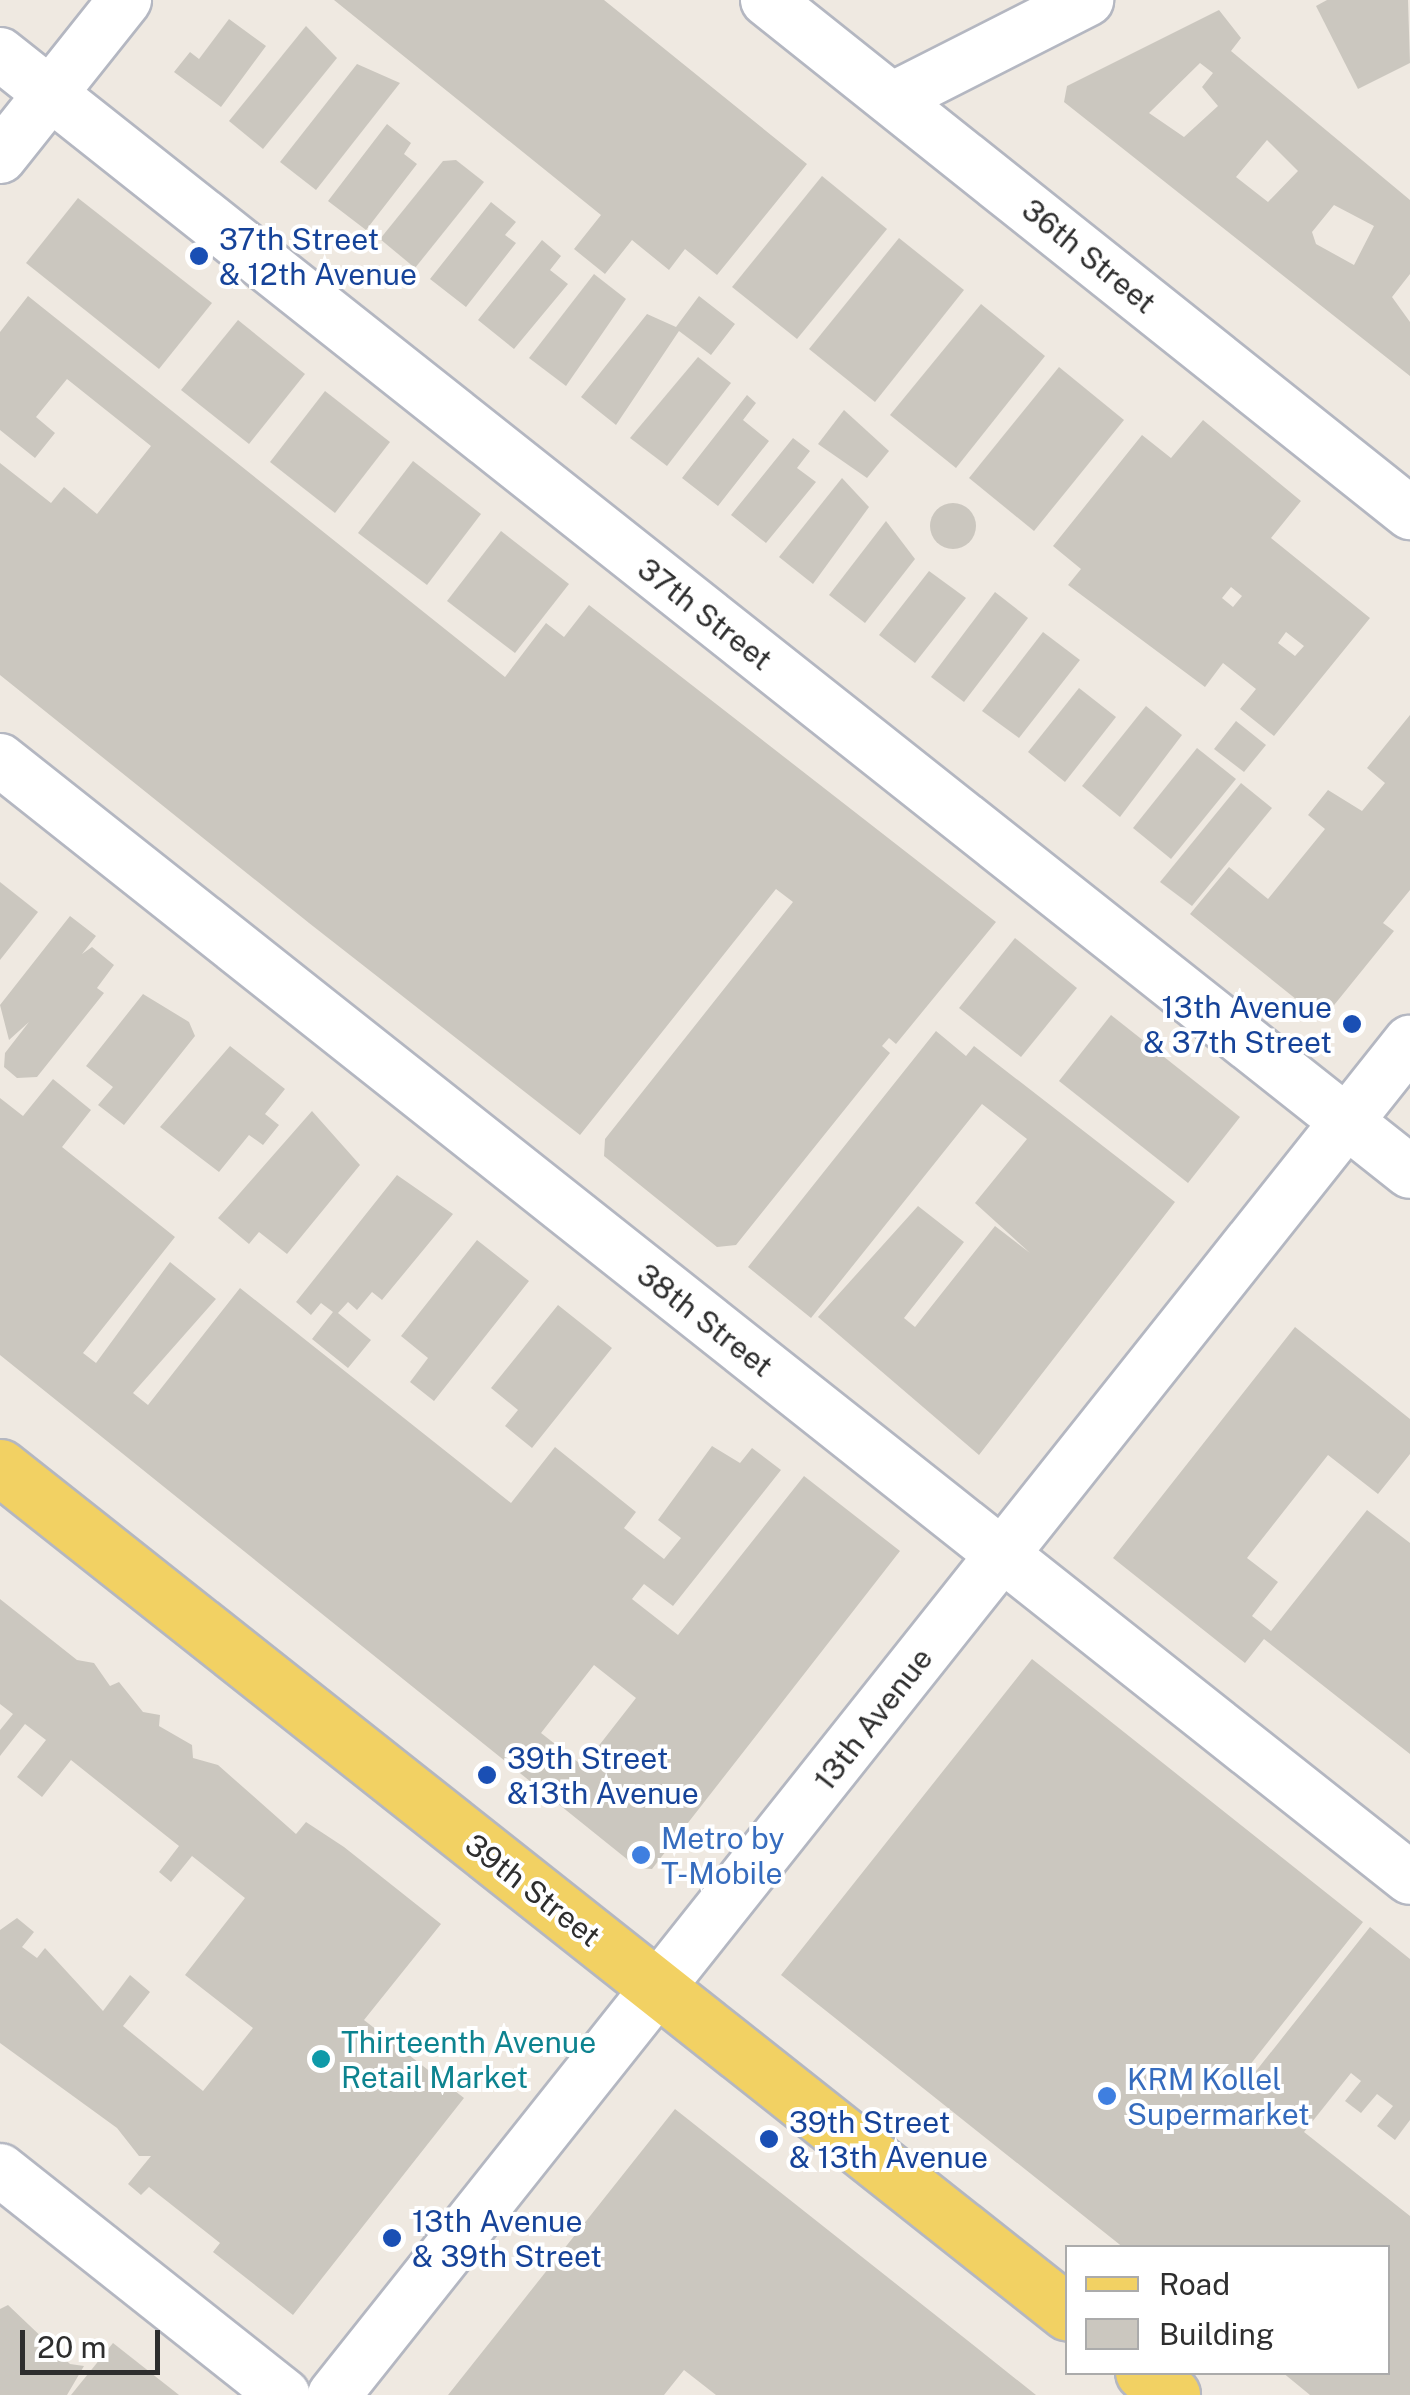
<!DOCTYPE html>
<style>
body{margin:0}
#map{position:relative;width:1410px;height:2395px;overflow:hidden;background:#efe9e1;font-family:"Public Sans",sans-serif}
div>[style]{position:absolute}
.building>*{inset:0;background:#cbc7bf}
.round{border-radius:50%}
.roads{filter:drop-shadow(2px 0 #b4b7c1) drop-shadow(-2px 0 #b4b7c1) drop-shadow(0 2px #b4b7c1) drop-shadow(0 -2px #b4b7c1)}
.minor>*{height:52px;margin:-26px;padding:0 26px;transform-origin:26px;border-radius:26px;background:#fff}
.major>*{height:55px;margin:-27.5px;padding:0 27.5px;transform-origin:27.5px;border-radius:27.5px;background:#f2d163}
.dots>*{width:28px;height:28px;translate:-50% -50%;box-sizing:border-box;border:5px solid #fff;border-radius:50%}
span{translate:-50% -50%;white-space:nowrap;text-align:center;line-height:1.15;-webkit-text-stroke:8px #fff;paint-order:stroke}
.transit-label{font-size:30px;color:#164399}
.left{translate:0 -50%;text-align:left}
.right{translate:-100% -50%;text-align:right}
.street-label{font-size:30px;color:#2e2e2e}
.shop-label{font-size:30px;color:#366cbe}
.culture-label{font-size:30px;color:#0d838f}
.legend{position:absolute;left:1065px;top:2245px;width:325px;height:130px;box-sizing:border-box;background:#fff;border:2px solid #ababab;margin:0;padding:12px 18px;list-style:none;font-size:30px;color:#2e2e2e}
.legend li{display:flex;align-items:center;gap:20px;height:50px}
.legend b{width:50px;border:2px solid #ababab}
.scale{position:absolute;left:20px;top:2330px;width:140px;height:45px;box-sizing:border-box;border:5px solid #2e2e2e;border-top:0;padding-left:12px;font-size:30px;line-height:35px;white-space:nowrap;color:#2e2e2e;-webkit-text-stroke:8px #fff;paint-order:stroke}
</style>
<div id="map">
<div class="building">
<i style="clip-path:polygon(334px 0,604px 0,807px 164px,717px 275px,685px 249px,669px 270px,632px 240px,605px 274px,574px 249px,601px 215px)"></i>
<i style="clip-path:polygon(1327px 0,1408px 0,1410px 63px,1358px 89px,1316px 6px)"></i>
<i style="clip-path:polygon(evenodd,1219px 10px,1241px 38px,1231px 51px,1410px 200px,1410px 274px,1392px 297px,1410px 322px,1410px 376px,1064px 102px,1067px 86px,1219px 10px,1200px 63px,1213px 73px,1202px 87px,1218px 106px,1184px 137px,1149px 113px,1200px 63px,1219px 10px,1267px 140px,1298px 171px,1268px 202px,1236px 177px,1267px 140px,1219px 10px,1334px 205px,1374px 226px,1354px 265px,1316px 244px,1312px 232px,1334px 205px)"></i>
<i style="clip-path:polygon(229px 19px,266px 46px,221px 107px,174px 72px,190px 52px,199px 59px)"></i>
<i style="clip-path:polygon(306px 26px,337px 58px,263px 149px,229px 121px)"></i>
<i style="clip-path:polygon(357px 64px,400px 83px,316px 190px,280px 162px)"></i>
<i style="clip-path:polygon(387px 124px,411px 143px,404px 154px,417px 164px,366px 230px,328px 201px)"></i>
<i style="clip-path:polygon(456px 160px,484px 182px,415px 268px,380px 239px,443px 161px)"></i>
<i style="clip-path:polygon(822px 176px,887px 229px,797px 339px,732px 287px)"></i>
<i style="clip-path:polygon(78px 198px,212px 303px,159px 369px,26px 263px)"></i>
<i style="clip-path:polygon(491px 202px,516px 222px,505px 235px,516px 243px,466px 307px,430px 279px)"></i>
<i style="clip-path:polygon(899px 238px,964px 290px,875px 402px,809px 349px)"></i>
<i style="clip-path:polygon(542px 240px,561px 256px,550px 270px,568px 284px,514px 349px,478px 320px)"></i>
<i style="clip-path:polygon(594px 274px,626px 299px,566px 386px,529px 358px)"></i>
<i style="clip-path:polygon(28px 296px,505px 677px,546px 623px,564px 637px,589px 605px,996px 922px,896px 1044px,889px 1038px,882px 1046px,890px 1053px,736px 1245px,717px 1247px,604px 1156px,605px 1139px,793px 902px,776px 889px,580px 1135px,309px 923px,0 675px,0 463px,51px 503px,64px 487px,97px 514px,151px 446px,67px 379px,36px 417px,55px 433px,35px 458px,0 430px,0 332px)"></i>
<i style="clip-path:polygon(699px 296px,735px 324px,711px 355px,679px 331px,616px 425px,581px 397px,647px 314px,676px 327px)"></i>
<i style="clip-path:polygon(981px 304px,1045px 356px,956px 468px,890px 415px)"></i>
<i style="clip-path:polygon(238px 320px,305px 374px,249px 444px,181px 390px)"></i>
<i style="clip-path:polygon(698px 357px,731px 383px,667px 466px,630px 438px)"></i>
<i style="clip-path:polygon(1059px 367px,1124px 420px,1034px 531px,969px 478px)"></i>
<i style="clip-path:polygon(325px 391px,390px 442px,335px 513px,270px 462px)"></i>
<i style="clip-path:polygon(747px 395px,756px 403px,743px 420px,769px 441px,718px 506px,682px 478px)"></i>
<i style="clip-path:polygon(844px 410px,889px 451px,867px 478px,818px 444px)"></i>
<i style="clip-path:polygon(evenodd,1203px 420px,1301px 501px,1271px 538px,1370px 618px,1274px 736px,1240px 709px,1256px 689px,1223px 663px,1205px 687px,1068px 585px,1081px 569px,1053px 546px,1142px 435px,1171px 458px,1203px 420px,1231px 587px,1242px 596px,1233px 607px,1222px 598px,1231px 587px,1203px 420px,1286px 632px,1304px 646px,1295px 656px,1278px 643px,1286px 632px)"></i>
<i style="clip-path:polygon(793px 438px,810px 451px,797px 468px,816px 482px,766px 543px,731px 515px)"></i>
<i style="clip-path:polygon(413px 461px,481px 514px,427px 585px,358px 533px)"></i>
<i style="clip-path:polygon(842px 478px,869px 507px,813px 584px,779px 557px)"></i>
<i class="round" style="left:930px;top:503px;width:46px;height:46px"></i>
<i style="clip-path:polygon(886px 521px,915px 559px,865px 623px,829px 595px)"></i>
<i style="clip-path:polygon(501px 531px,569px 584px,515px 653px,447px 601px)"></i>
<i style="clip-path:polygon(929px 571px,966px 598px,915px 663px,879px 635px)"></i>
<i style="clip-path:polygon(995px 592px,1028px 618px,964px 702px,931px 677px)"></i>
<i style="clip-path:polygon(1043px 632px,1080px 660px,1019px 738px,982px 711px)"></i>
<i style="clip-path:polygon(1079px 688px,1116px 717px,1065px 782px,1028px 752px)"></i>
<i style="clip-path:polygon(1146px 706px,1182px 735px,1120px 817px,1082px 786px)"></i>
<i style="clip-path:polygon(1410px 715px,1410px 890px,1383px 923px,1394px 931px,1322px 1020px,1190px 914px,1229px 867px,1268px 899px,1325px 829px,1308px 815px,1328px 790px,1362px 811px,1385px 783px,1367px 768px)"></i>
<i style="clip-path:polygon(1236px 721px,1266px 745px,1244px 772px,1214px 749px)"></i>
<i style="clip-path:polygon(1197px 748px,1236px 779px,1171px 859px,1133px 828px)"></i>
<i style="clip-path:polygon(1241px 783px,1272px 808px,1192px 906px,1160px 882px)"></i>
<i style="clip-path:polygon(0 882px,38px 912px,0 960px)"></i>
<i style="clip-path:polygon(70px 916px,96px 936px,82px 954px,92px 947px,114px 965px,97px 988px,104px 993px,37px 1077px,17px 1078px,4px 1067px,5px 1053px,29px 1022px,9px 1040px,0 1005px)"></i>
<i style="clip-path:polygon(1015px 938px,1077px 988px,1021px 1057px,959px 1008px)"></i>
<i style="clip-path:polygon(143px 994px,189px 1022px,195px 1036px,124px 1125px,98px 1105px,113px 1087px,86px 1066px)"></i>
<i style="clip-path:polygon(1111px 1015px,1240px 1117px,1188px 1183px,1059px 1081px)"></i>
<i style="clip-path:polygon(936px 1031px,966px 1056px,974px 1046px,1175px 1202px,979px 1455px,818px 1317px,918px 1206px,964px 1242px,904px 1318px,915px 1327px,995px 1226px,1030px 1253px,975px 1203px,1027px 1139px,982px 1104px,811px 1318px,748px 1267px)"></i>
<i style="clip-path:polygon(230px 1046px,285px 1089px,265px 1114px,279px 1125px,263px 1145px,249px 1135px,219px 1172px,160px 1127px)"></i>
<i style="clip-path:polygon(evenodd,53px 1079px,91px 1110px,62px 1147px,175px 1237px,83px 1353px,96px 1363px,170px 1262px,216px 1299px,133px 1393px,148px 1405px,240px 1288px,511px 1503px,555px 1447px,636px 1512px,624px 1528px,664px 1559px,681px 1538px,658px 1520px,712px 1446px,740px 1463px,752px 1448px,781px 1470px,673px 1606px,644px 1584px,632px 1599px,678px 1635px,804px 1476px,900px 1551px,652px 1869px,638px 1868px,0 1355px,0 1098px,23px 1116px,53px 1079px,594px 1665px,636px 1698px,583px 1766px,541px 1733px,594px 1665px)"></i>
<i style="clip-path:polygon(312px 1111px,360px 1165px,287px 1254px,259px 1232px,249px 1244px,218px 1218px)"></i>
<i style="clip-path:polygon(397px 1175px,453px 1214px,382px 1300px,372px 1292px,357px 1310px,348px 1302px,338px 1313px,371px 1340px,348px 1368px,312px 1339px,333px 1312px,321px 1303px,311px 1315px,296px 1302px)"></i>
<i style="clip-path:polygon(477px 1240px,529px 1281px,434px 1401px,410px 1382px,428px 1358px,401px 1336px)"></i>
<i style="clip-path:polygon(558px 1305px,612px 1348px,532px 1448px,505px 1426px,518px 1410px,491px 1388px)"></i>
<i style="clip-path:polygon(1295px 1327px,1410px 1419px,1410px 1454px,1378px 1494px,1328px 1455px,1247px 1558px,1278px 1582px,1252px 1616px,1271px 1631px,1367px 1510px,1410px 1543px,1410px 1754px,1264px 1639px,1245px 1663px,1113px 1558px)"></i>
<i style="clip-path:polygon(0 1599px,77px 1660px,94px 1663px,110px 1686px,119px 1682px,143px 1712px,160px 1715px,159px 1726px,192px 1745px,193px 1758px,218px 1765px,296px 1834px,306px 1822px,344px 1847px,441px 1924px,364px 2020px,464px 2098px,293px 2315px,213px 2252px,220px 2243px,149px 2187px,141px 2195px,128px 2184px,151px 2156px,139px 2156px,117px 2128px,0 2043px,0 1930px,17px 1918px,34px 1932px,22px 1947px,37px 1958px,45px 1948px,103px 2011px,130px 1975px,150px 1992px,123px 2026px,203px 2091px,253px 2028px,185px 1975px,245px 1898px,192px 1856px,171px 1882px,159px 1872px,179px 1846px,71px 1760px,42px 1797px,17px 1777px,46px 1740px,25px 1724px,0 1756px,0 1730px,13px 1714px,0 1704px)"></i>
<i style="clip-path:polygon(1032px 1659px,1363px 1922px,1238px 2080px,1245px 2085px,1370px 1927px,1410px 1959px,1410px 2120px,1395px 2140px,1377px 2126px,1393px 2106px,1377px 2094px,1361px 2113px,1345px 2101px,1361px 2081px,1351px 2073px,1304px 2132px,1410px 2216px,1410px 2395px,1310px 2395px,1282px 2372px,1388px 2372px,1388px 2248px,1124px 2248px,781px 1975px)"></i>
<i style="clip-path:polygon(675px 2109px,972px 2344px,1036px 2395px,716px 2395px,684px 2370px,664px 2395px,448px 2395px)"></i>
<i style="clip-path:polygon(8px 2305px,70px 2364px,84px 2366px,67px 2395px,0 2395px,0 2309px)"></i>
<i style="clip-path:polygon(113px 2343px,179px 2395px,71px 2395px)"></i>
</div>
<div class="roads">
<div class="minor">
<i style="left:767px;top:0;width:823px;rotate:38.58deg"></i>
<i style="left:0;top:54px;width:1799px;rotate:38.41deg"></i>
<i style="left:892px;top:99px;width:219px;rotate:-26.9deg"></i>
<i style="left:0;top:157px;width:201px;rotate:-51.5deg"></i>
<i style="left:0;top:760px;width:1799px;rotate:38.41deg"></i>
<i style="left:0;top:2170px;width:362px;rotate:38.4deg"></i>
<i style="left:334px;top:2395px;width:1729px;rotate:-51.51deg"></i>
</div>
<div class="major">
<i style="left:0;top:1467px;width:1362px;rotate:38.38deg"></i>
<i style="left:1143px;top:2372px;width:37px;rotate:38deg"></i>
</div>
</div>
<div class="dots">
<i style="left:199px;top:256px;background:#1a4fb4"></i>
<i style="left:1352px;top:1024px;background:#1a4fb4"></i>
<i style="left:487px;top:1775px;background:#1a4fb4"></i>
<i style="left:641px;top:1855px;background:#3f7fe0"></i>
<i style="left:321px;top:2059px;background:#0f9aa8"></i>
<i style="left:1107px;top:2096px;background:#3f7fe0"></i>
<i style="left:769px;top:2139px;background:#1a4fb4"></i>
<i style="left:392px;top:2238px;background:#1a4fb4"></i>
</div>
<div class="transit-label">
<span class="left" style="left:219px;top:256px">37th Street<br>&amp; 12th Avenue</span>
<span class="right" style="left:1332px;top:1024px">13th Avenue<br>&amp; 37th Street</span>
<span class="left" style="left:507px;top:1775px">39th Street<br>&amp;13th Avenue</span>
<span class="left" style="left:789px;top:2139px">39th Street<br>&amp; 13th Avenue</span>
<span class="left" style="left:412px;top:2238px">13th Avenue<br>&amp; 39th Street</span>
</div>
<div class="street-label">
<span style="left:1089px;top:256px;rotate:39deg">36th Street</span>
<span style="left:705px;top:614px;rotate:38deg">37th Street</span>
<span style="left:705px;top:1320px;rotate:38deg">38th Street</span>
<span style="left:873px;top:1719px;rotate:-52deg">13th Avenue</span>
<span style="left:533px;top:1890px;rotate:38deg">39th Street</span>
</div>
<div class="shop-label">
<span class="left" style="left:661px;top:1855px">Metro by<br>T-Mobile</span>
<span class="left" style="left:1127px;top:2096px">KRM Kollel<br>Supermarket</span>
</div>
<div class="culture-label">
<span class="left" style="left:341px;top:2059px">Thirteenth Avenue<br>Retail Market</span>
</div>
<ul class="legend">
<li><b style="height:12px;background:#f2d163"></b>Road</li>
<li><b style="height:28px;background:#cbc7bf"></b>Building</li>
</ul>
<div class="scale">20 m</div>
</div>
